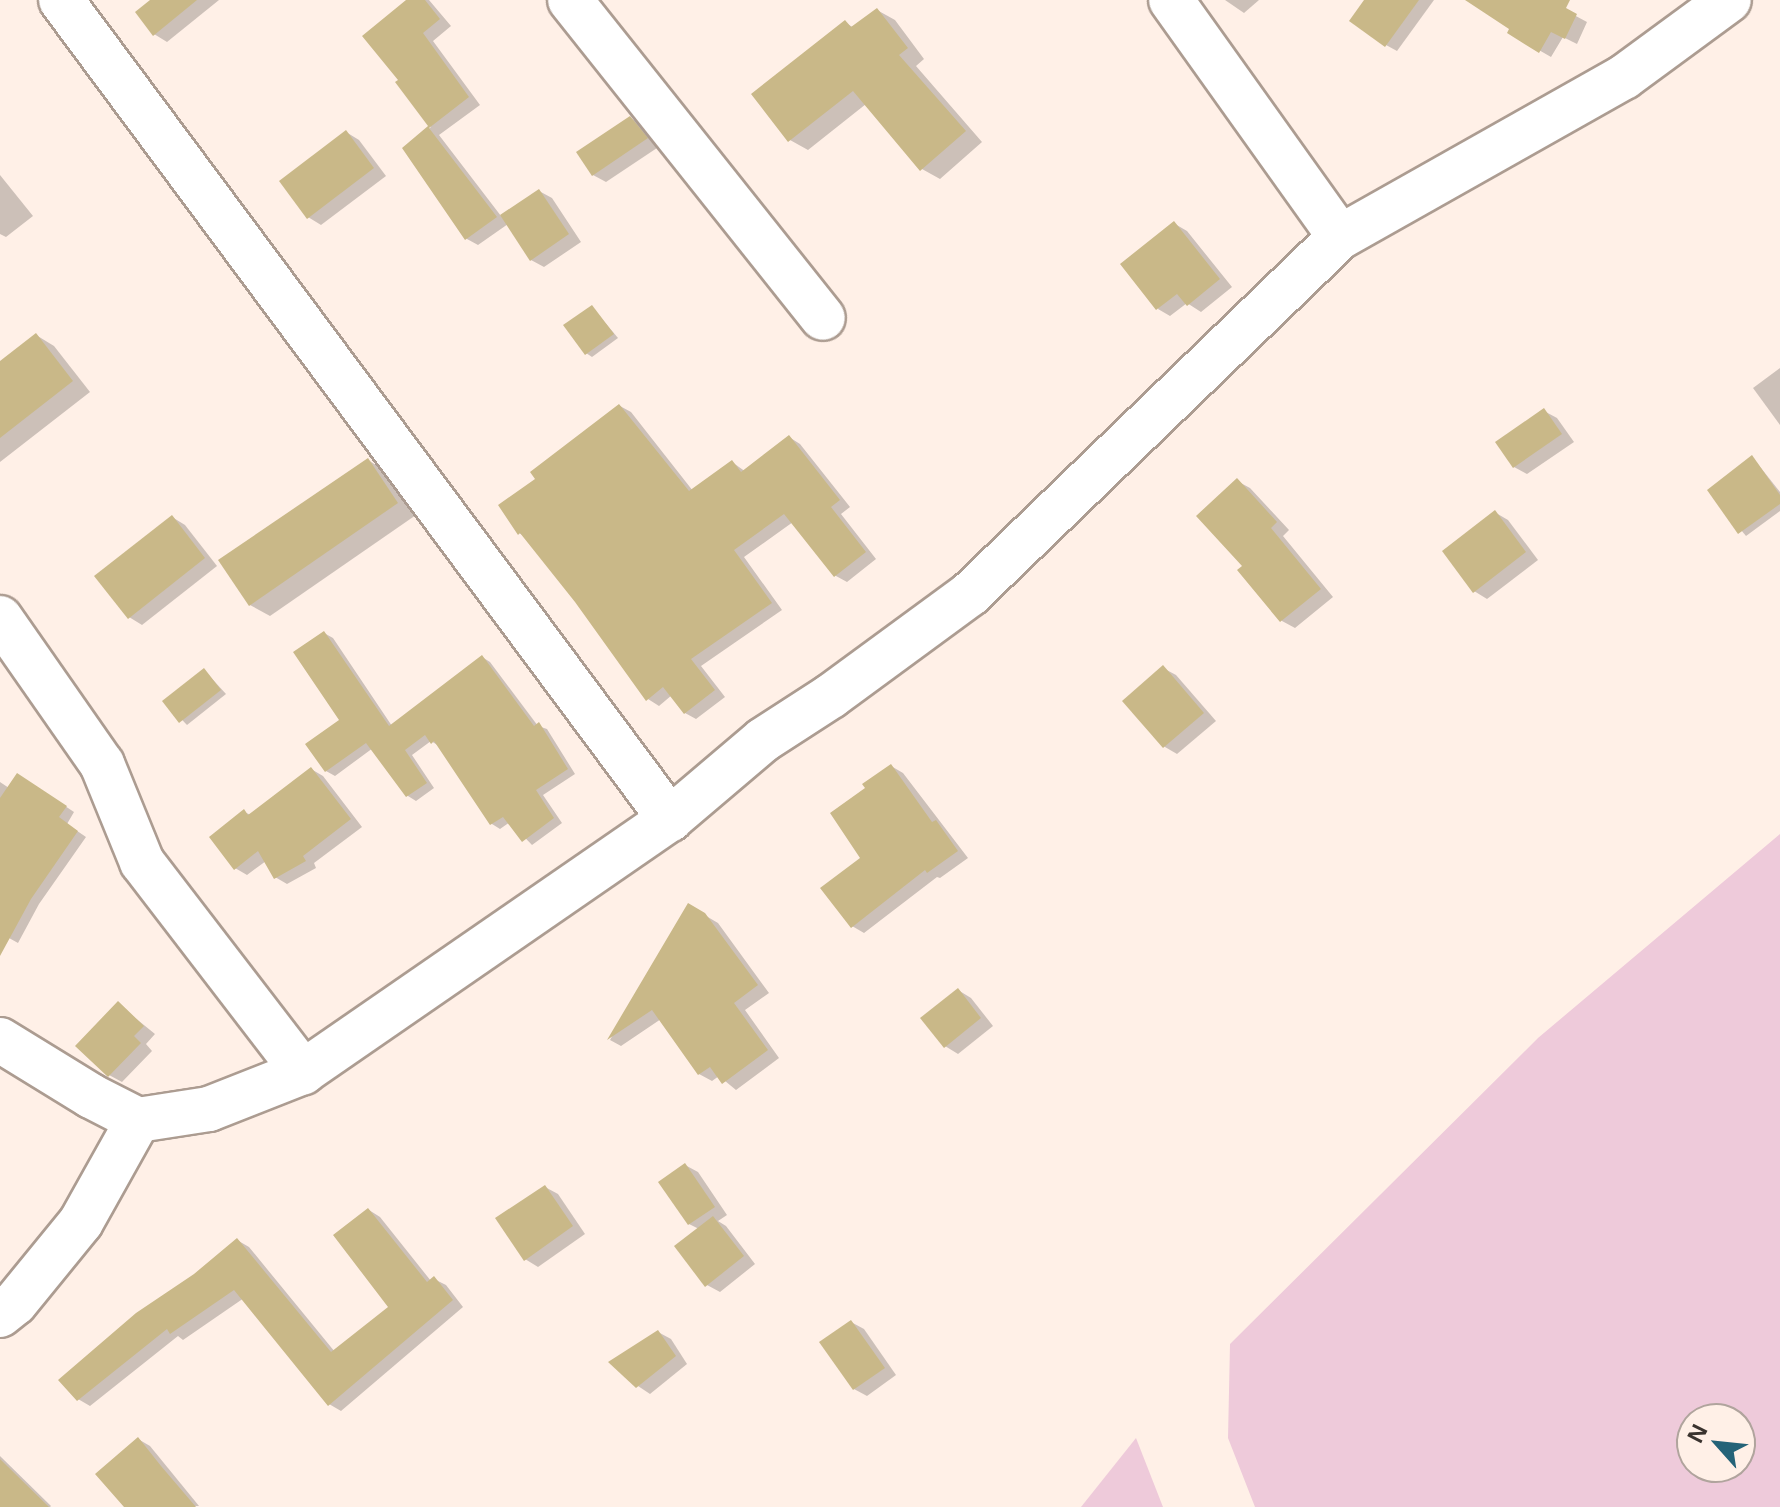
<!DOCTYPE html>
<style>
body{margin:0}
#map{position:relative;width:1780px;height:1507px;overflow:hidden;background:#fff0e7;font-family:"Open Sans",sans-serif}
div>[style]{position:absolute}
.green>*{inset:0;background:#eecada}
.shadow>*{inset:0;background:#0003}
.building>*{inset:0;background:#c9b888}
.roads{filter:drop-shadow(2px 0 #ac9c91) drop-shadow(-2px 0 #ac9c91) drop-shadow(0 2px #ac9c91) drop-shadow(0 -2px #ac9c91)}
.minor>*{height:44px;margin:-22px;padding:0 22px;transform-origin:22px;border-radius:22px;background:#fff}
span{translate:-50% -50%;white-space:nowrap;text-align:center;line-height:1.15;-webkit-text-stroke:7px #fff0e7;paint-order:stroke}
.north{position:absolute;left:1676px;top:1403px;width:80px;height:80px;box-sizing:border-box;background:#fff0e7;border:2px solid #b0a49d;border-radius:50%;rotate:297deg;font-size:22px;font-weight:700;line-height:32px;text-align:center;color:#3a332e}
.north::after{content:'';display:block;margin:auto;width:28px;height:36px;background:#246378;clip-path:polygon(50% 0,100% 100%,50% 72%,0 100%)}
</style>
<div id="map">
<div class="green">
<i style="clip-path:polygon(evenodd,1780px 834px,1780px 1507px,1255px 1507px,1228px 1438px,1230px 1344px,1538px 1038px,1780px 834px,1740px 1419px,1740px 1467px,1692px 1467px,1692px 1419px,1740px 1419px)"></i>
<i style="clip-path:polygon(1136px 1438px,1163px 1507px,1081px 1507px)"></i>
</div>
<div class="shadow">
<i style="clip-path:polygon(153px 0,219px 0,167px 42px,154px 34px)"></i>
<i style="clip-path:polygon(409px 0,429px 0,451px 26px,433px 41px,480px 105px,439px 135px,501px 216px,539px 191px,552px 198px,581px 242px,544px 267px,531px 260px,508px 224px,478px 245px,467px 239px,404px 149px,431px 127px,398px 82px)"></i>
<i style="clip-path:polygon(1225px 0,1259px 0,1244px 13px)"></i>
<i style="clip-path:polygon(1366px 0,1434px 0,1397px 51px,1386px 45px)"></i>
<i style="clip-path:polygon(1469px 0,1546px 0,1587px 22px,1577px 44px,1563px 37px,1551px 57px,1509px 33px,1512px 29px)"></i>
<i style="clip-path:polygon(877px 10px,895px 20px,924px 59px,916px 66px,982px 142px,940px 179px,922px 169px,866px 104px,808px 150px,790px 140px,846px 23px,854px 28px)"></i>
<i style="clip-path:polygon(630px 118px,643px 125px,660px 146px,606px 182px,593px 175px)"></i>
<i style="clip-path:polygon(346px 132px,359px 140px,386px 176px,321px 225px,308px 217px)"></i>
<i style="clip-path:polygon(0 175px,33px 216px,6px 237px,0 234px)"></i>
<i style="clip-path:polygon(1175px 224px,1187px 231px,1232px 287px,1201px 312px,1187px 303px,1170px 316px,1158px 309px)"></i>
<i style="clip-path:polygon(592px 307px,618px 338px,592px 357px,586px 353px)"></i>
<i style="clip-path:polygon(36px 335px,54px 346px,90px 392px,0 462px,0 363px)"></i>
<i style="clip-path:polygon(1780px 368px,1780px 425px,1753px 388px)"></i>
<i style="clip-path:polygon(620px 406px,631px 412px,693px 491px,732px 462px,746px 472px,789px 437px,800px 444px,850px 507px,841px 514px,876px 559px,847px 582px,836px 576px,793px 522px,744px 557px,782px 610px,701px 666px,725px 697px,696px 719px,685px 713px,672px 695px,659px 706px,648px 699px,577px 601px,527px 538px,519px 533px,538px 480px)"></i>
<i style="clip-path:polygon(1544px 411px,1557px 418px,1574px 442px,1527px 474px,1514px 467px)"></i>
<i style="clip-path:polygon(1753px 458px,1780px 492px,1780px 511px,1746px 536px,1709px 491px)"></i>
<i style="clip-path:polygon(368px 460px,387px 472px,416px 515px,270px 616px,250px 605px)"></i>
<i style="clip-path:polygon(1237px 481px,1250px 488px,1289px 530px,1283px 536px,1333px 597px,1295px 628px,1282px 621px,1245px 567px)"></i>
<i style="clip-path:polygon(1496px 513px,1508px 520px,1538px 560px,1487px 599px,1474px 591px)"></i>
<i style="clip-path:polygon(172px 517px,185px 525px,217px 566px,142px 625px,129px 617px)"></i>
<i style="clip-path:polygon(324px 633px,333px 638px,392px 726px,482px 657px,490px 662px,538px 726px,547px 729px,575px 774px,543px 795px,562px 823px,532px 845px,510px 822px,500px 829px,492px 824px,439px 746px,431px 741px,412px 755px,434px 788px,416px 801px,408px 796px,373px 748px,335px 776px,326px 771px,342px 720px)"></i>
<i style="clip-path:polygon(1163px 668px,1176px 675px,1216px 721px,1177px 754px,1165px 747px,1125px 701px)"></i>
<i style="clip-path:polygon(204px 670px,226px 694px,187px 725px,164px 701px)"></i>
<i style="clip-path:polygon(891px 766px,903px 773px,968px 858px,940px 878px,937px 877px,864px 933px,852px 926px,868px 789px)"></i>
<i style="clip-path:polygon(311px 769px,323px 776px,362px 827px,314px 863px,316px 868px,287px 884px,275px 877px,266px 861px,247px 875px,235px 868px,244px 812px,251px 815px)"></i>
<i style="clip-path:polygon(26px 780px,74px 812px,67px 824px,86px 837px,39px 904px,18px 943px,0 933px,0 782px,9px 788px)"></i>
<i style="clip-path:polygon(689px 906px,718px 923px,769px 993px,745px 1010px,779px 1058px,736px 1090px,719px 1076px,712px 1081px,699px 1074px,661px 1019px,621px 1046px,610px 1040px)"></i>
<i style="clip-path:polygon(958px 990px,971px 998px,993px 1026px,958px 1054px,945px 1046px)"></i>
<i style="clip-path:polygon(118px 1004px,155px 1034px,146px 1044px,152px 1051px,122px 1082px,109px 1075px)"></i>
<i style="clip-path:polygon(685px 1165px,698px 1172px,727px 1215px,718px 1221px,726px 1226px,755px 1264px,720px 1292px,707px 1285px,699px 1229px,689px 1224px)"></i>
<i style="clip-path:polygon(545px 1187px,558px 1194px,585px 1234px,538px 1267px,525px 1259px)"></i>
<i style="clip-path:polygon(369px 1210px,380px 1217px,431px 1281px,434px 1279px,446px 1285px,463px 1307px,341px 1411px,329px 1404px,244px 1298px,183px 1340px,178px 1336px,90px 1406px,78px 1399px,195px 1276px,237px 1240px,249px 1247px,335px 1352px,391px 1307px)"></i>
<i style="clip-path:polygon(851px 1322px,864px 1329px,896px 1375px,867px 1396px,854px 1389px)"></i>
<i style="clip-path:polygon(658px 1332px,671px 1339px,687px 1364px,650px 1394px,638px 1386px)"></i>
<i style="clip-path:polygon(138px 1439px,150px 1446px,199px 1506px,127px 1507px)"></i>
<i style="clip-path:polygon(0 1456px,51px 1506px,50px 1507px,0 1507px)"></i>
</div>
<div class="building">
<i style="clip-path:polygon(150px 0,197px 0,153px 36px,135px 12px)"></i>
<i style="clip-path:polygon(406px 0,425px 0,440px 19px,423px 33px,469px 97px,429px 128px,497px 217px,465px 240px,402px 148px,428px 126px,395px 82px,398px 80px,362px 36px)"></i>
<i style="clip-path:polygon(1364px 0,1419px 0,1385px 47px,1349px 21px)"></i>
<i style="clip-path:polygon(1465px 0,1570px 0,1566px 8px,1577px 14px,1565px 39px,1551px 32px,1539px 53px,1507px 33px,1509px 29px)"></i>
<i style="clip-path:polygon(877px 8px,908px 48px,899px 55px,966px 131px,920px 171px,853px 91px,788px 142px,751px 94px,845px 20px,851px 27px)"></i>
<i style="clip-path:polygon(630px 116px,648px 138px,592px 176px,576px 152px)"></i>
<i style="clip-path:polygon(346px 130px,374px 168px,307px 219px,279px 181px)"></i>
<i style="clip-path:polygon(539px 189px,569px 234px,530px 261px,500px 215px)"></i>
<i style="clip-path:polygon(1174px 221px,1220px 279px,1187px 306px,1177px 294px,1156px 310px,1120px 264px)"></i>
<i style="clip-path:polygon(592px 305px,614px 334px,585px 355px,563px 325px)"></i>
<i style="clip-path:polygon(36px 333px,73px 381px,0 438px,0 361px)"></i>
<i style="clip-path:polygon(619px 404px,689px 491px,732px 460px,741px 472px,789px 435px,840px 500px,831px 507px,866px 552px,834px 577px,784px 514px,734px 550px,772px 603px,691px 659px,715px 690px,684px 714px,663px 687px,646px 701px,575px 602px,520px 533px,518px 535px,498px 505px,535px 479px,530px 472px)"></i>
<i style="clip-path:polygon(1544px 408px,1562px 434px,1513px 468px,1495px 442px)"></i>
<i style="clip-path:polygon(1752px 455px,1780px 495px,1780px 504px,1738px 534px,1707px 490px)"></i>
<i style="clip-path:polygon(368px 458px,398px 503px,249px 606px,218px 560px)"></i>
<i style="clip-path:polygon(1237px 478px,1277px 522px,1271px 528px,1321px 589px,1280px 622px,1237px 570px,1242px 566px,1196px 516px)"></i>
<i style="clip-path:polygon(1495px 510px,1526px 552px,1473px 593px,1442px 551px)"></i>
<i style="clip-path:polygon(172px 515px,205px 558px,128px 619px,94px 576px)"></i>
<i style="clip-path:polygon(324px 631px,389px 726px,482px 655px,534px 726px,539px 722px,568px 769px,536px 790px,554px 818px,522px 842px,503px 817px,490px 825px,434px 741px,431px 744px,425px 735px,405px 750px,427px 783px,406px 797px,366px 743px,325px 772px,305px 744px,339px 720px,293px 652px)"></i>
<i style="clip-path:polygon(1163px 665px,1204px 713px,1163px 748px,1122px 701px)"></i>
<i style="clip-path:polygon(204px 668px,221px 690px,179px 723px,162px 701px)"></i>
<i style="clip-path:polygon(891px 764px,932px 822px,936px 820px,958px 851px,927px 873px,925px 870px,851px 928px,820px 888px,860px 858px,830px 813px,865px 788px,862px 784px)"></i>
<i style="clip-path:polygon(311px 767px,351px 819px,303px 856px,306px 861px,274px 879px,258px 851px,234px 870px,209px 837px,244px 809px,248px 815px)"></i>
<i style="clip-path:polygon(17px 773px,67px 806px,59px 817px,78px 831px,31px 899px,0 956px,0 798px)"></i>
<i style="clip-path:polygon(688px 903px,705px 913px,758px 985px,734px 1003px,768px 1050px,722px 1084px,710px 1067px,698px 1075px,652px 1010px,607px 1040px)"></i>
<i style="clip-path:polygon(958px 988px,981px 1018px,944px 1048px,920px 1018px)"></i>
<i style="clip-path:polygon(118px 1001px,144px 1026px,134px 1036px,141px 1043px,108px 1077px,75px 1046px)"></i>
<i style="clip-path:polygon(685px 1163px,715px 1207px,688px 1225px,658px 1182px)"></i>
<i style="clip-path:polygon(545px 1185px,573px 1226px,524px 1261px,495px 1218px)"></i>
<i style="clip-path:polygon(368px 1208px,427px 1282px,434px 1276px,453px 1300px,328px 1406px,234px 1290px,170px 1334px,167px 1329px,77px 1401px,58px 1380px,136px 1313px,194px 1274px,237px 1238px,331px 1352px,388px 1307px,333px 1235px)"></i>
<i style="clip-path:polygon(713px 1216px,744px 1256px,705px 1287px,674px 1246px)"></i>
<i style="clip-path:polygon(851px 1320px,885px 1368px,853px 1390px,819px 1342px)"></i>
<i style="clip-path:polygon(658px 1330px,676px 1356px,636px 1388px,608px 1362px)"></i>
<i style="clip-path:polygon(138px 1437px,161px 1466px,196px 1507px,124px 1507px,95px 1474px)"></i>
<i style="clip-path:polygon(0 1459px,49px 1507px,0 1507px)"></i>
</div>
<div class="roads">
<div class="minor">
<i style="left:61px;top:0;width:1021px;rotate:53.37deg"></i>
<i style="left:570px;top:0;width:406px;rotate:51.5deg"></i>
<i style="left:1171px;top:0;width:291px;rotate:54.5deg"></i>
<i style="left:0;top:618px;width:178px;rotate:55.1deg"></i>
<i style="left:102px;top:764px;width:106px;rotate:67.8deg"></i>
<i style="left:142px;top:862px;width:265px;rotate:52.5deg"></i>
<i style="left:0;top:1040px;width:107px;rotate:31.6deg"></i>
<i style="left:91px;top:1096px;width:53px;rotate:27.1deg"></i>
<i style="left:138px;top:1120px;width:72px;rotate:-8.8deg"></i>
<i style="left:209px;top:1109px;width:101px;rotate:-21.5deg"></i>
<i style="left:303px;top:1072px;width:446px;rotate:-34.6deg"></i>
<i style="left:670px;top:819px;width:122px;rotate:-40.3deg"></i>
<i style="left:763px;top:740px;width:81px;rotate:-32.9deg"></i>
<i style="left:831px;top:696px;width:172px;rotate:-36.3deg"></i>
<i style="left:970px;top:594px;width:514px;rotate:-43.98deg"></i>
<i style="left:1340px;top:237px;width:326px;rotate:-29.4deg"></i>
<i style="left:1624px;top:77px;width:130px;rotate:-36.3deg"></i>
<i style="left:0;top:1315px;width:19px;rotate:-39deg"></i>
<i style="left:15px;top:1303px;width:104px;rotate:-50.8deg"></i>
<i style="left:81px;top:1222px;width:117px;rotate:-60.8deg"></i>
</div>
</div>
<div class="north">N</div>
</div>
